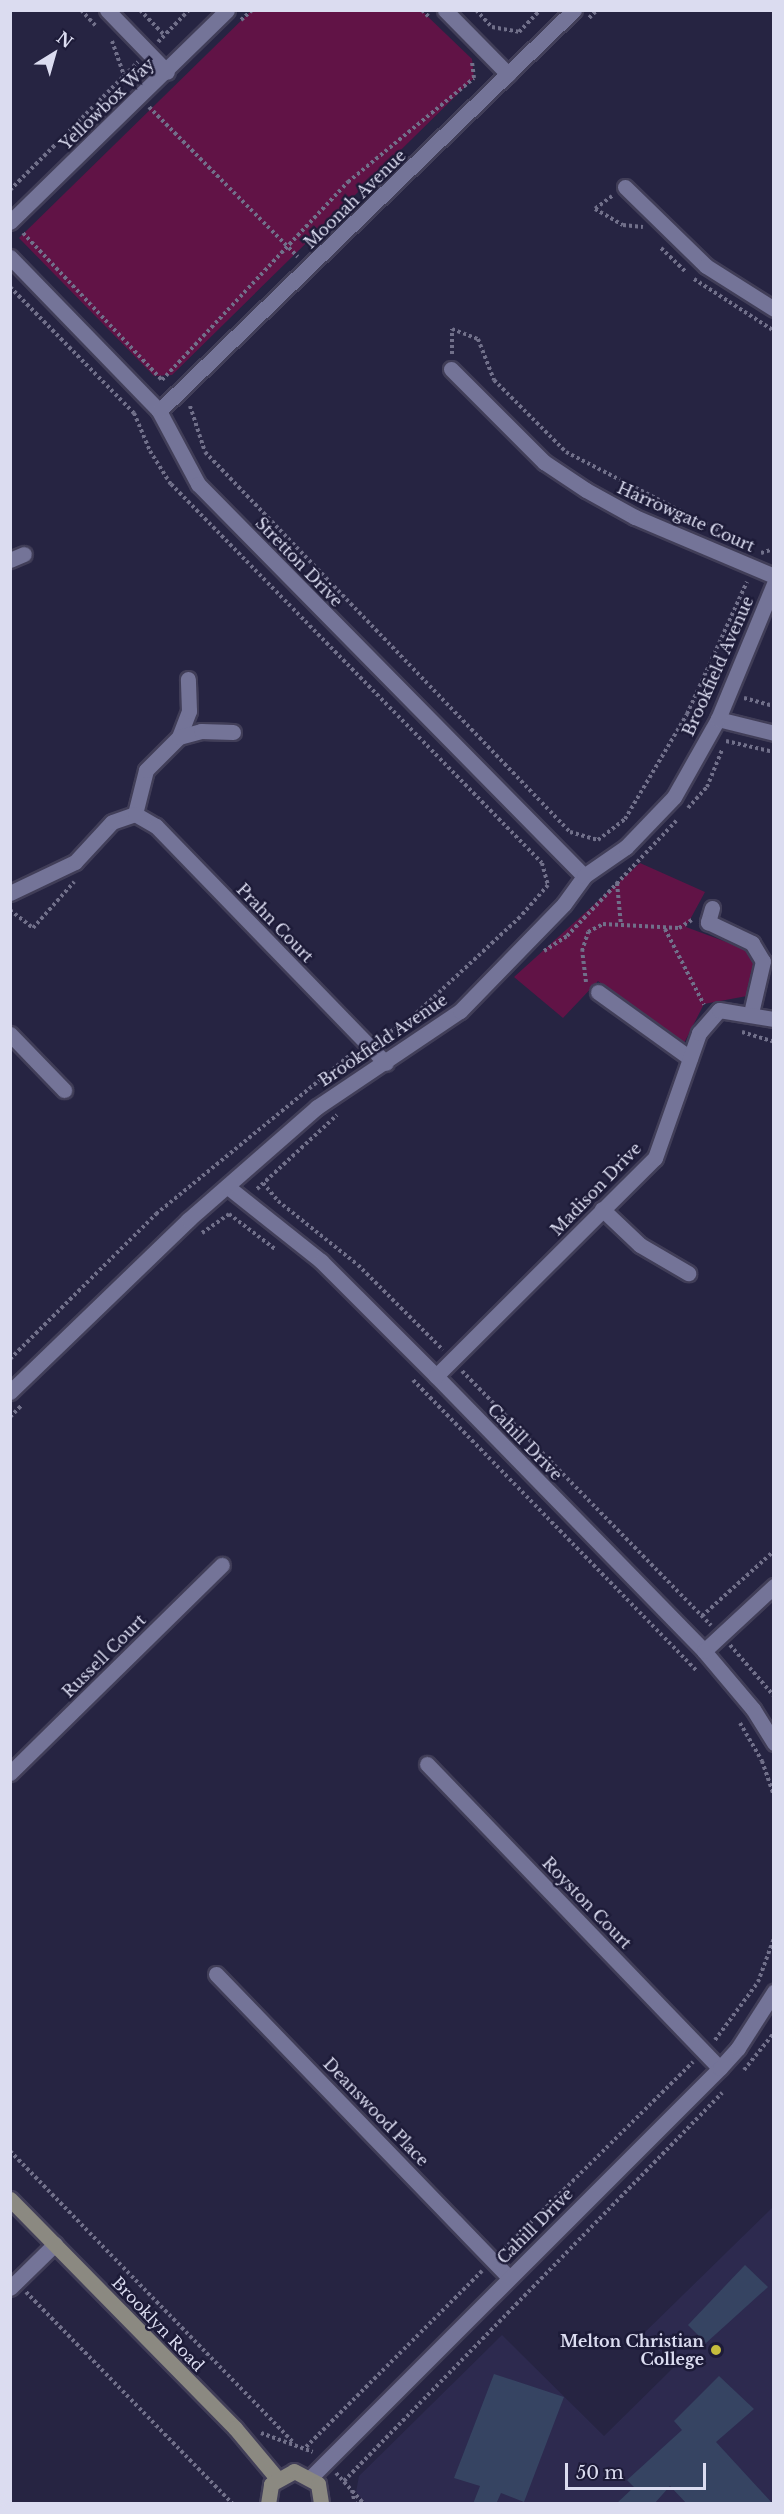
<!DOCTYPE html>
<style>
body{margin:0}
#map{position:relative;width:784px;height:2514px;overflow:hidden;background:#262442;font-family:"Libre Baskerville",serif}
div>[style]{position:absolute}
.built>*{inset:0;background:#2d2a4f}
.green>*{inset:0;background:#611346}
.building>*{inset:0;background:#364462}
.path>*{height:4px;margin-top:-2px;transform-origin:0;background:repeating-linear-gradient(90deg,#71708a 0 3px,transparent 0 6px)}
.roads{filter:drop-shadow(2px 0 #413e58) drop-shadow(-2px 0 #413e58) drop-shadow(0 2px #413e58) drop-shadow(0 -2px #413e58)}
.street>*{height:15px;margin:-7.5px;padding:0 7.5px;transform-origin:7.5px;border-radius:7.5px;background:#747498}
.secondary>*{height:15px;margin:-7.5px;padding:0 7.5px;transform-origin:7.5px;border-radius:7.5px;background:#8b8981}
.dots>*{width:16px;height:16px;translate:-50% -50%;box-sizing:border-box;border:3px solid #1d1b38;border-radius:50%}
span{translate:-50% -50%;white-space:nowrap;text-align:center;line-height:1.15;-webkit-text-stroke:5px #1d1b38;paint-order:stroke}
.street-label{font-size:16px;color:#dbdcf0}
.poi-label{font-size:16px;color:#dbdcf0;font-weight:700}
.right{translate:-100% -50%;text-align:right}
.frame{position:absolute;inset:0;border:12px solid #dbdcf0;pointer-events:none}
.north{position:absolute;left:24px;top:24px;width:60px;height:60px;-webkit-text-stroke:4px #1d1b38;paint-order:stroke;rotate:37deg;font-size:16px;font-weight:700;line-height:24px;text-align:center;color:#dbdcf0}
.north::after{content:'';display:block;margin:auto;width:21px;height:27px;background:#dbdcf0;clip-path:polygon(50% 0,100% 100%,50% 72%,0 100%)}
.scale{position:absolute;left:565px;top:2463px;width:141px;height:27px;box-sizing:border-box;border:3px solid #dbdcf0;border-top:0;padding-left:8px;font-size:18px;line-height:21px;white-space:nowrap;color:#dbdcf0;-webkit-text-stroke:4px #1d1b38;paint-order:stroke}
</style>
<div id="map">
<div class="built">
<i style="clip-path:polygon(773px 2207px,773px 2503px,366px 2504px,356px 2492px,359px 2476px,502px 2335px,604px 2436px,676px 2365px,641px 2336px)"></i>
</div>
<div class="green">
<i style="clip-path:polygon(252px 10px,422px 11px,472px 59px,474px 78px,172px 375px,154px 376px,19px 238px)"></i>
<i style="clip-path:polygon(640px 863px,705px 892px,686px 927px,756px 953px,747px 996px,704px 1004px,682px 1047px,598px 981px,563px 1018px,514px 977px)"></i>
</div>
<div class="building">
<i style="clip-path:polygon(745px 2265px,768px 2287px,706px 2343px,688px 2325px)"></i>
<i style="clip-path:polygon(494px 2374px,564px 2397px,524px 2502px,501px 2493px,496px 2504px,473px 2504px,480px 2486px,454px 2478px)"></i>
<i style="clip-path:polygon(719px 2376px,754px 2409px,716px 2442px,773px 2504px,687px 2504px,670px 2486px,654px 2504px,616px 2504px,634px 2487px,627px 2480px,682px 2430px,674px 2421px)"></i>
</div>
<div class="path">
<i style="left:81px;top:10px;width:22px;rotate:47deg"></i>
<i style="left:140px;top:10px;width:35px;rotate:46deg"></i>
<i style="left:422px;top:10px;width:11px;rotate:45deg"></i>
<i style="left:476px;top:10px;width:23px;rotate:47deg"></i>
<i style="left:492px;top:27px;width:27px;rotate:10deg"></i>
<i style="left:519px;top:32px;width:30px;rotate:-46deg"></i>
<i style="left:589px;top:18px;width:11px;rotate:-45deg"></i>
<i style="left:241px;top:20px;width:15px;rotate:-42deg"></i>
<i style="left:112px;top:41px;width:46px;rotate:70.8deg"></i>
<i style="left:158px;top:42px;width:45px;rotate:-45.9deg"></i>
<i style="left:149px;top:107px;width:211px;rotate:45.2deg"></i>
<i style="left:10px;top:190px;width:181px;rotate:-45deg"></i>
<i style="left:612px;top:196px;width:21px;rotate:143deg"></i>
<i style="left:595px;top:209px;width:32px;rotate:30deg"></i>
<i style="left:623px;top:225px;width:20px;rotate:6deg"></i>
<i style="left:23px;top:233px;width:202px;rotate:46.6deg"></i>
<i style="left:162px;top:380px;width:272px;rotate:-46.8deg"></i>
<i style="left:348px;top:182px;width:163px;rotate:-39.5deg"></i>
<i style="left:474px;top:78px;width:17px;rotate:-97deg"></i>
<i style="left:661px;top:248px;width:35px;rotate:44deg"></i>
<i style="left:694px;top:279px;width:95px;rotate:33deg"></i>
<i style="left:10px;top:287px;width:177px;rotate:45.5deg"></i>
<i style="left:134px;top:413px;width:41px;rotate:67.2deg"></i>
<i style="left:150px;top:451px;width:39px;rotate:58deg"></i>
<i style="left:171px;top:484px;width:530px;rotate:45.61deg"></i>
<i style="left:542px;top:863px;width:23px;rotate:75deg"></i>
<i style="left:548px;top:885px;width:43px;rotate:131.2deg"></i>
<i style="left:520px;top:917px;width:153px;rotate:137.1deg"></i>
<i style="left:408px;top:1021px;width:31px;rotate:149deg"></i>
<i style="left:452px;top:354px;width:25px;rotate:-90deg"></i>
<i style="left:452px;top:329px;width:28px;rotate:21deg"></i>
<i style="left:478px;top:339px;width:44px;rotate:68.7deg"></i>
<i style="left:494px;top:380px;width:102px;rotate:45deg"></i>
<i style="left:566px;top:452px;width:192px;rotate:27.2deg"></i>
<i style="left:190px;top:406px;width:48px;rotate:71.9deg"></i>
<i style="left:205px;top:452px;width:527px;rotate:46.15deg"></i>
<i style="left:570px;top:832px;width:29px;rotate:16deg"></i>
<i style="left:598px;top:840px;width:34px;rotate:-38deg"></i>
<i style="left:625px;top:819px;width:122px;rotate:-59.4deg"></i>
<i style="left:687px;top:714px;width:145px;rotate:-65.6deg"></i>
<i style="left:761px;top:553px;width:14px;rotate:-17deg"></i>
<i style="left:744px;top:698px;width:31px;rotate:15deg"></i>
<i style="left:726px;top:741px;width:49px;rotate:12.9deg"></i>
<i style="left:688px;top:808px;width:28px;rotate:-48deg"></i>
<i style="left:707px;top:787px;width:40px;rotate:-68deg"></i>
<i style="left:617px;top:883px;width:42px;rotate:84.6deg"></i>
<i style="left:10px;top:910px;width:29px;rotate:38deg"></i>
<i style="left:33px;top:928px;width:62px;rotate:-48.3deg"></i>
<i style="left:665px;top:929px;width:85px;rotate:62.8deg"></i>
<i style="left:544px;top:951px;width:27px;rotate:-33deg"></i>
<i style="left:567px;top:936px;width:160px;rotate:-46.5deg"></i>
<i style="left:586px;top:982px;width:31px;rotate:-97deg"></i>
<i style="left:582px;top:951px;width:20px;rotate:-72deg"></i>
<i style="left:588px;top:932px;width:17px;rotate:-28deg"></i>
<i style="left:603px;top:924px;width:76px;rotate:3deg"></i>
<i style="left:679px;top:928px;width:15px;rotate:-32deg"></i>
<i style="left:742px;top:1032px;width:34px;rotate:17deg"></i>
<i style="left:263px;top:1183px;width:23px;rotate:50deg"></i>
<i style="left:278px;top:1201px;width:102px;rotate:38.7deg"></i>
<i style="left:358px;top:1265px;width:120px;rotate:45deg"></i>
<i style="left:257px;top:1189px;width:109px;rotate:-42.8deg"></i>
<i style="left:202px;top:1233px;width:33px;rotate:-35deg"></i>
<i style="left:229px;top:1214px;width:58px;rotate:37.3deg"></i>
<i style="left:10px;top:1359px;width:206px;rotate:-44.8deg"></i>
<i style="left:156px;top:1214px;width:254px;rotate:-39.3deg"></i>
<i style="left:462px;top:1371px;width:356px;rotate:45.6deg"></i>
<i style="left:413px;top:1380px;width:407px;rotate:45.7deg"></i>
<i style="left:10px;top:1417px;width:16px;rotate:-45deg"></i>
<i style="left:702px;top:1616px;width:97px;rotate:-42.1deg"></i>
<i style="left:730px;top:1645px;width:67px;rotate:49.2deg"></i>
<i style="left:740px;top:1723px;width:44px;rotate:59.9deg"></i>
<i style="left:762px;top:1761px;width:36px;rotate:71deg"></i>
<i style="left:715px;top:2040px;width:72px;rotate:-53.4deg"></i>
<i style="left:758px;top:1982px;width:47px;rotate:-70deg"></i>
<i style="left:744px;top:2070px;width:48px;rotate:-51deg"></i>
<i style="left:10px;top:2151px;width:406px;rotate:45.8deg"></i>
<i style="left:504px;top:2249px;width:266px;rotate:-44.7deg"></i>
<i style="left:26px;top:2292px;width:296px;rotate:45.7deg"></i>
<i style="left:261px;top:2433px;width:55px;rotate:20.1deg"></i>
<i style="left:306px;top:2447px;width:249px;rotate:-45deg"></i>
<i style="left:336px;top:2473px;width:42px;rotate:47.9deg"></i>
<i style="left:344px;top:2481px;width:542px;rotate:-45.75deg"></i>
<i style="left:352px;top:2490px;width:14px;rotate:78deg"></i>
</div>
<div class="roads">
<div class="street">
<i style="left:107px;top:10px;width:86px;rotate:45.9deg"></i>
<i style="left:445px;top:10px;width:90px;rotate:45.5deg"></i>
<i style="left:625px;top:187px;width:113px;rotate:44.3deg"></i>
<i style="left:706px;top:266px;width:80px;rotate:32.3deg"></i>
<i style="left:10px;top:222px;width:303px;rotate:-44.3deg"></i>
<i style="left:10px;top:257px;width:214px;rotate:45.9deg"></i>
<i style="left:159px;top:411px;width:83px;rotate:61.9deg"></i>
<i style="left:198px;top:484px;width:550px;rotate:45.44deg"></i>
<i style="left:451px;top:369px;width:132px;rotate:45deg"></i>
<i style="left:544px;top:462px;width:50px;rotate:33.7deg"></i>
<i style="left:586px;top:490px;width:56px;rotate:28.9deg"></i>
<i style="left:635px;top:517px;width:151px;rotate:23deg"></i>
<i style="left:159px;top:411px;width:577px;rotate:-44.02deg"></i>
<i style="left:10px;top:560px;width:15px;rotate:-23deg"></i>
<i style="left:718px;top:719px;width:58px;rotate:14deg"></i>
<i style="left:179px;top:737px;width:28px;rotate:-69deg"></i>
<i style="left:189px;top:711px;width:32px;rotate:-92deg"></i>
<i style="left:135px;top:814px;width:45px;rotate:-76deg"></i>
<i style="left:146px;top:770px;width:47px;rotate:-45deg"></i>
<i style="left:179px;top:737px;width:23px;rotate:-15deg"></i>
<i style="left:201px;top:731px;width:32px;rotate:2deg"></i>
<i style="left:10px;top:893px;width:72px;rotate:-25.5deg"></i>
<i style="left:75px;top:862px;width:54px;rotate:-47.2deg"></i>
<i style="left:112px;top:822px;width:24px;rotate:-19deg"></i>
<i style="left:135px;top:814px;width:24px;rotate:30deg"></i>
<i style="left:156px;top:826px;width:330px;rotate:45.9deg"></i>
<i style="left:712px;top:908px;width:15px;rotate:106deg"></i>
<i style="left:708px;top:922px;width:49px;rotate:25.5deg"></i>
<i style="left:752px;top:943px;width:21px;rotate:59deg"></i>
<i style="left:763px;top:961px;width:53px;rotate:103deg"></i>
<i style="left:598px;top:992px;width:113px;rotate:35.7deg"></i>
<i style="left:10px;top:1034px;width:78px;rotate:46deg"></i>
<i style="left:228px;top:1187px;width:119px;rotate:38.5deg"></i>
<i style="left:321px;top:1261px;width:163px;rotate:45deg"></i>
<i style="left:436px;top:1376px;width:384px;rotate:45.7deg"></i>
<i style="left:704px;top:1651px;width:76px;rotate:49.8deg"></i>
<i style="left:753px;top:1709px;width:40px;rotate:58deg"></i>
<i style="left:602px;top:1209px;width:52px;rotate:43.5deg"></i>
<i style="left:640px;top:1245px;width:56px;rotate:30.3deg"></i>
<i style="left:436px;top:1376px;width:309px;rotate:-44.9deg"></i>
<i style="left:655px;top:1158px;width:133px;rotate:-70.6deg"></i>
<i style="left:699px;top:1033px;width:30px;rotate:-49deg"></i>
<i style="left:719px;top:1010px;width:56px;rotate:9.3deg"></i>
<i style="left:10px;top:1392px;width:248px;rotate:-44deg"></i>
<i style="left:188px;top:1220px;width:171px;rotate:-41.2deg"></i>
<i style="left:317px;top:1107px;width:172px;rotate:-33.9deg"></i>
<i style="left:460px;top:1011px;width:149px;rotate:-45.8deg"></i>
<i style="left:564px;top:904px;width:34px;rotate:-54deg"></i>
<i style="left:584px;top:876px;width:51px;rotate:-34.6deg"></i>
<i style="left:626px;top:847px;width:69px;rotate:-46.2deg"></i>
<i style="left:674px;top:797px;width:90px;rotate:-60.6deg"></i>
<i style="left:718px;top:719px;width:146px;rotate:-67.5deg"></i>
<i style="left:704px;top:1651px;width:96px;rotate:-42.9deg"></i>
<i style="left:427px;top:1764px;width:422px;rotate:46.1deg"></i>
<i style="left:10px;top:1773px;width:297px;rotate:-44.5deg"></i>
<i style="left:216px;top:1974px;width:421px;rotate:46deg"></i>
<i style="left:10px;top:2288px;width:63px;rotate:-44.4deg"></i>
<i style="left:311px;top:2477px;width:578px;rotate:-45deg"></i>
<i style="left:720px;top:2068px;width:27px;rotate:-48deg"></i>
<i style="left:738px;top:2048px;width:67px;rotate:-57.3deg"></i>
</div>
<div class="secondary">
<i style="left:10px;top:2199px;width:321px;rotate:45.5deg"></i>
<i style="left:235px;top:2428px;width:64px;rotate:50.1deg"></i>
<i style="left:268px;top:2504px;width:20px;rotate:-81deg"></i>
<i style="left:271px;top:2484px;width:26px;rotate:-29deg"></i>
<i style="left:294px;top:2471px;width:27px;rotate:28deg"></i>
<i style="left:318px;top:2484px;width:20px;rotate:81deg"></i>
</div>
</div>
<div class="dots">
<i style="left:716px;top:2350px;background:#c5bc3d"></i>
</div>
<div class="street-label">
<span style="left:107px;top:104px;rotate:-44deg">Yellowbox Way</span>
<span style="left:355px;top:199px;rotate:-44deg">Moonah Avenue</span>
<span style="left:686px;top:517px;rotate:24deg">Harrowgate Court</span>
<span style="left:299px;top:562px;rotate:46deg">Stretton Drive</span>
<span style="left:718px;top:666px;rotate:-66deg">Brookfield Avenue</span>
<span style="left:275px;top:923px;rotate:46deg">Prahn Court</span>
<span style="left:383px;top:1040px;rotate:-34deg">Brookfield Avenue</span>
<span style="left:596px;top:1189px;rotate:-46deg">Madison Drive</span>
<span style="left:525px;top:1442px;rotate:46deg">Cahill Drive</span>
<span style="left:104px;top:1656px;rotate:-45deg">Russell Court</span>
<span style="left:587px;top:1903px;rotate:46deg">Royston Court</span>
<span style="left:376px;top:2112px;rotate:46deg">Deanswood Place</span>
<span style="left:535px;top:2226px;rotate:-45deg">Cahill Drive</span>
<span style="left:158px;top:2324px;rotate:46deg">Brooklyn Road</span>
</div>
<div class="poi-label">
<span class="right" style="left:704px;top:2350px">Melton Christian<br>College</span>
</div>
<div class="frame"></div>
<div class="north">N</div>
<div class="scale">50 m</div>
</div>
